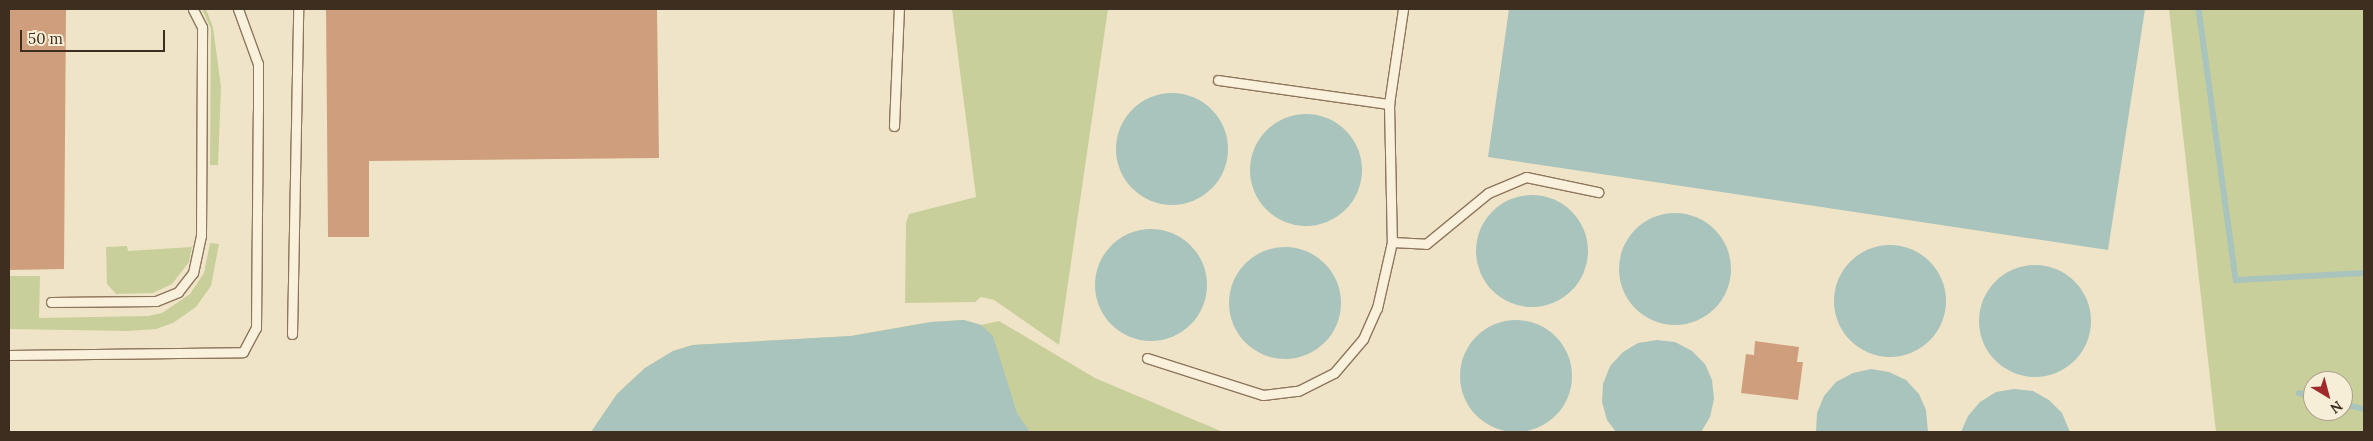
<!DOCTYPE html>
<style>
body{margin:0}
#map{position:relative;width:2373px;height:441px;overflow:hidden;background:#f0e4c8;font-family:Lora,serif}
div>[style]{position:absolute}
.green>*{inset:0;background:#c9cf9b}
.water>*{inset:0;background:#a9c4bc}
.round{border-radius:50%}
.stream>*{height:5.5px;margin:-2.75px;padding:0 2.75px;transform-origin:2.75px;border-radius:2.75px;background:#a9c4bc}
.building>*{inset:0;background:#cf9f7d}
.roads{filter:drop-shadow(1px 0 #8d765c) drop-shadow(-1px 0 #8d765c) drop-shadow(0 1px #8d765c) drop-shadow(0 -1px #8d765c)}
.lane>*{height:9px;margin:-4.5px;padding:0 4.5px;transform-origin:4.5px;border-radius:4.5px;background:#faf1dc}
span{translate:-50% -50%;white-space:nowrap;text-align:center;line-height:1.15;-webkit-text-stroke:4px #f7eed8;paint-order:stroke}
.frame{position:absolute;inset:0;border:10px solid #3d2e20;pointer-events:none}
.north{position:absolute;left:2303px;top:371px;width:50px;height:50px;box-sizing:border-box;background:#f7eed8;border:1px solid #ada18e;border-radius:50%;rotate:143deg;font-size:14px;font-weight:700;line-height:20px;text-align:center;color:#3d2e20}
.north::after{content:'';display:block;margin:auto;width:18px;height:22px;background:#9e2a2b;clip-path:polygon(50% 0,100% 100%,50% 72%,0 100%)}
.scale{position:absolute;left:20px;top:30px;width:145px;height:22px;box-sizing:border-box;border:2px solid #3d2e20;border-top:0;padding-left:6px;font-size:15px;line-height:18px;white-space:nowrap;color:#3d2e20;-webkit-text-stroke:4px #f7eed8;paint-order:stroke}
</style>
<div id="map">
<div class="green">
<i style="clip-path:polygon(202px 9px,206px 9px,213px 27px,221px 87px,218px 165px,210px 165px,211px 29px)"></i>
<i style="clip-path:polygon(952px 9px,1108px 9px,1059px 345px,994px 300px,981px 297px,975px 302px,905px 303px,906px 223px,909px 214px,976px 197px)"></i>
<i style="clip-path:polygon(evenodd,2169px 9px,2364px 9px,2364px 432px,2216px 432px,2169px 9px,2313px 381px,2343px 381px,2343px 411px,2313px 411px,2313px 381px)"></i>
<i style="clip-path:polygon(210px 243px,219px 244px,211px 286px,196px 307px,173px 323px,156px 329px,128px 331px,9px 329px,9px 276px,40px 276px,39px 318px,148px 316px,162px 313px,190px 294px,204px 273px)"></i>
<i style="clip-path:polygon(127px 246px,128px 251px,192px 247px,189px 262px,172px 284px,153px 293px,116px 294px,107px 284px,106px 247px)"></i>
<i style="clip-path:polygon(964px 320px,981px 325px,999px 321px,1095px 378px,1223px 432px,591px 432px,617px 394px,645px 368px,673px 351px,693px 345px,851px 336px,931px 322px)"></i>
</div>
<div class="water">
<i style="clip-path:polygon(1509px 9px,2145px 9px,2108px 250px,1488px 157px)"></i>
<i class="round" style="left:1116px;top:93px;width:112px;height:112px"></i>
<i class="round" style="left:1250px;top:114px;width:112px;height:112px"></i>
<i class="round" style="left:1476px;top:195px;width:112px;height:112px"></i>
<i class="round" style="left:1619px;top:213px;width:112px;height:112px"></i>
<i class="round" style="left:1095px;top:229px;width:112px;height:112px"></i>
<i class="round" style="left:1834px;top:245px;width:112px;height:112px"></i>
<i class="round" style="left:1229px;top:247px;width:112px;height:112px"></i>
<i class="round" style="left:1979px;top:265px;width:112px;height:112px"></i>
<i style="clip-path:polygon(964px 320px,981px 325px,993px 336px,1017px 413px,1030px 432px,591px 432px,617px 394px,645px 368px,673px 351px,693px 345px,851px 336px,931px 322px)"></i>
<i class="round" style="left:1460px;top:320px;width:112px;height:112px"></i>
<i style="clip-path:polygon(1657px 340px,1675px 342px,1692px 351px,1705px 364px,1712px 380px,1714px 399px,1710px 417px,1701px 432px,1616px 432px,1607px 420px,1602px 402px,1603px 384px,1610px 366px,1623px 352px,1638px 343px)"></i>
<i style="clip-path:polygon(1871px 369px,1889px 372px,1906px 380px,1919px 394px,1926px 410px,1928px 432px,1816px 432px,1817px 413px,1824px 396px,1836px 382px,1853px 373px)"></i>
<i style="clip-path:polygon(2014px 389px,2033px 391px,2049px 400px,2062px 413px,2070px 432px,1961px 432px,1968px 416px,1980px 402px,1996px 392px)"></i>
</div>
<div class="stream">
<i style="left:2199px;top:9px;width:274px;rotate:82.2deg"></i>
<i style="left:2236px;top:280px;width:128px;rotate:-3.1deg"></i>
<i style="left:2299px;top:393px;width:15px;rotate:16deg"></i>
<i style="left:2343px;top:404px;width:22px;rotate:13deg"></i>
</div>
<div class="building">
<i style="clip-path:polygon(9px 9px,66px 9px,64px 269px,9px 270px)"></i>
<i style="clip-path:polygon(326px 9px,657px 9px,659px 158px,369px 161px,369px 237px,328px 237px)"></i>
<i style="clip-path:polygon(1755px 341px,1799px 347px,1797px 362px,1803px 362px,1798px 400px,1741px 393px,1746px 354px,1754px 355px)"></i>
</div>
<div class="roads">
<div class="lane">
<i style="left:1218px;top:80px;width:173px;rotate:8deg"></i>
<i style="left:1389px;top:104px;width:96px;rotate:-81.6deg"></i>
<i style="left:1389px;top:104px;width:138px;rotate:88.8deg"></i>
<i style="left:1392px;top:242px;width:34px;rotate:3deg"></i>
<i style="left:1426px;top:244px;width:80px;rotate:-39.4deg"></i>
<i style="left:1488px;top:193px;width:41px;rotate:-22.8deg"></i>
<i style="left:1526px;top:177px;width:74px;rotate:11.8deg"></i>
<i style="left:894px;top:126px;width:117px;rotate:-87.6deg"></i>
<i style="left:51px;top:302px;width:105px;rotate:-0.5deg"></i>
<i style="left:156px;top:301px;width:24px;rotate:-22deg"></i>
<i style="left:178px;top:292px;width:24px;rotate:-52deg"></i>
<i style="left:193px;top:273px;width:38px;rotate:-78deg"></i>
<i style="left:201px;top:236px;width:209px;rotate:-89.7deg"></i>
<i style="left:202px;top:27px;width:20px;rotate:-117deg"></i>
<i style="left:292px;top:334px;width:325px;rotate:-88.9deg"></i>
<i style="left:9px;top:355px;width:234px;rotate:-0.7deg"></i>
<i style="left:243px;top:352px;width:27px;rotate:-62deg"></i>
<i style="left:256px;top:328px;width:217px;rotate:-89.5deg"></i>
<i style="left:258px;top:111px;width:47px;rotate:-90deg"></i>
<i style="left:258px;top:64px;width:59px;rotate:-110deg"></i>
<i style="left:1147px;top:358px;width:122px;rotate:17.7deg"></i>
<i style="left:1263px;top:395px;width:35px;rotate:-7deg"></i>
<i style="left:1298px;top:391px;width:40px;rotate:-26.6deg"></i>
<i style="left:1334px;top:373px;width:45px;rotate:-49.5deg"></i>
<i style="left:1363px;top:339px;width:34px;rotate:-66deg"></i>
<i style="left:1377px;top:308px;width:68px;rotate:-77.2deg"></i>
</div>
</div>
<div class="frame"></div>
<div class="north">N</div>
<div class="scale">50 m</div>
</div>
